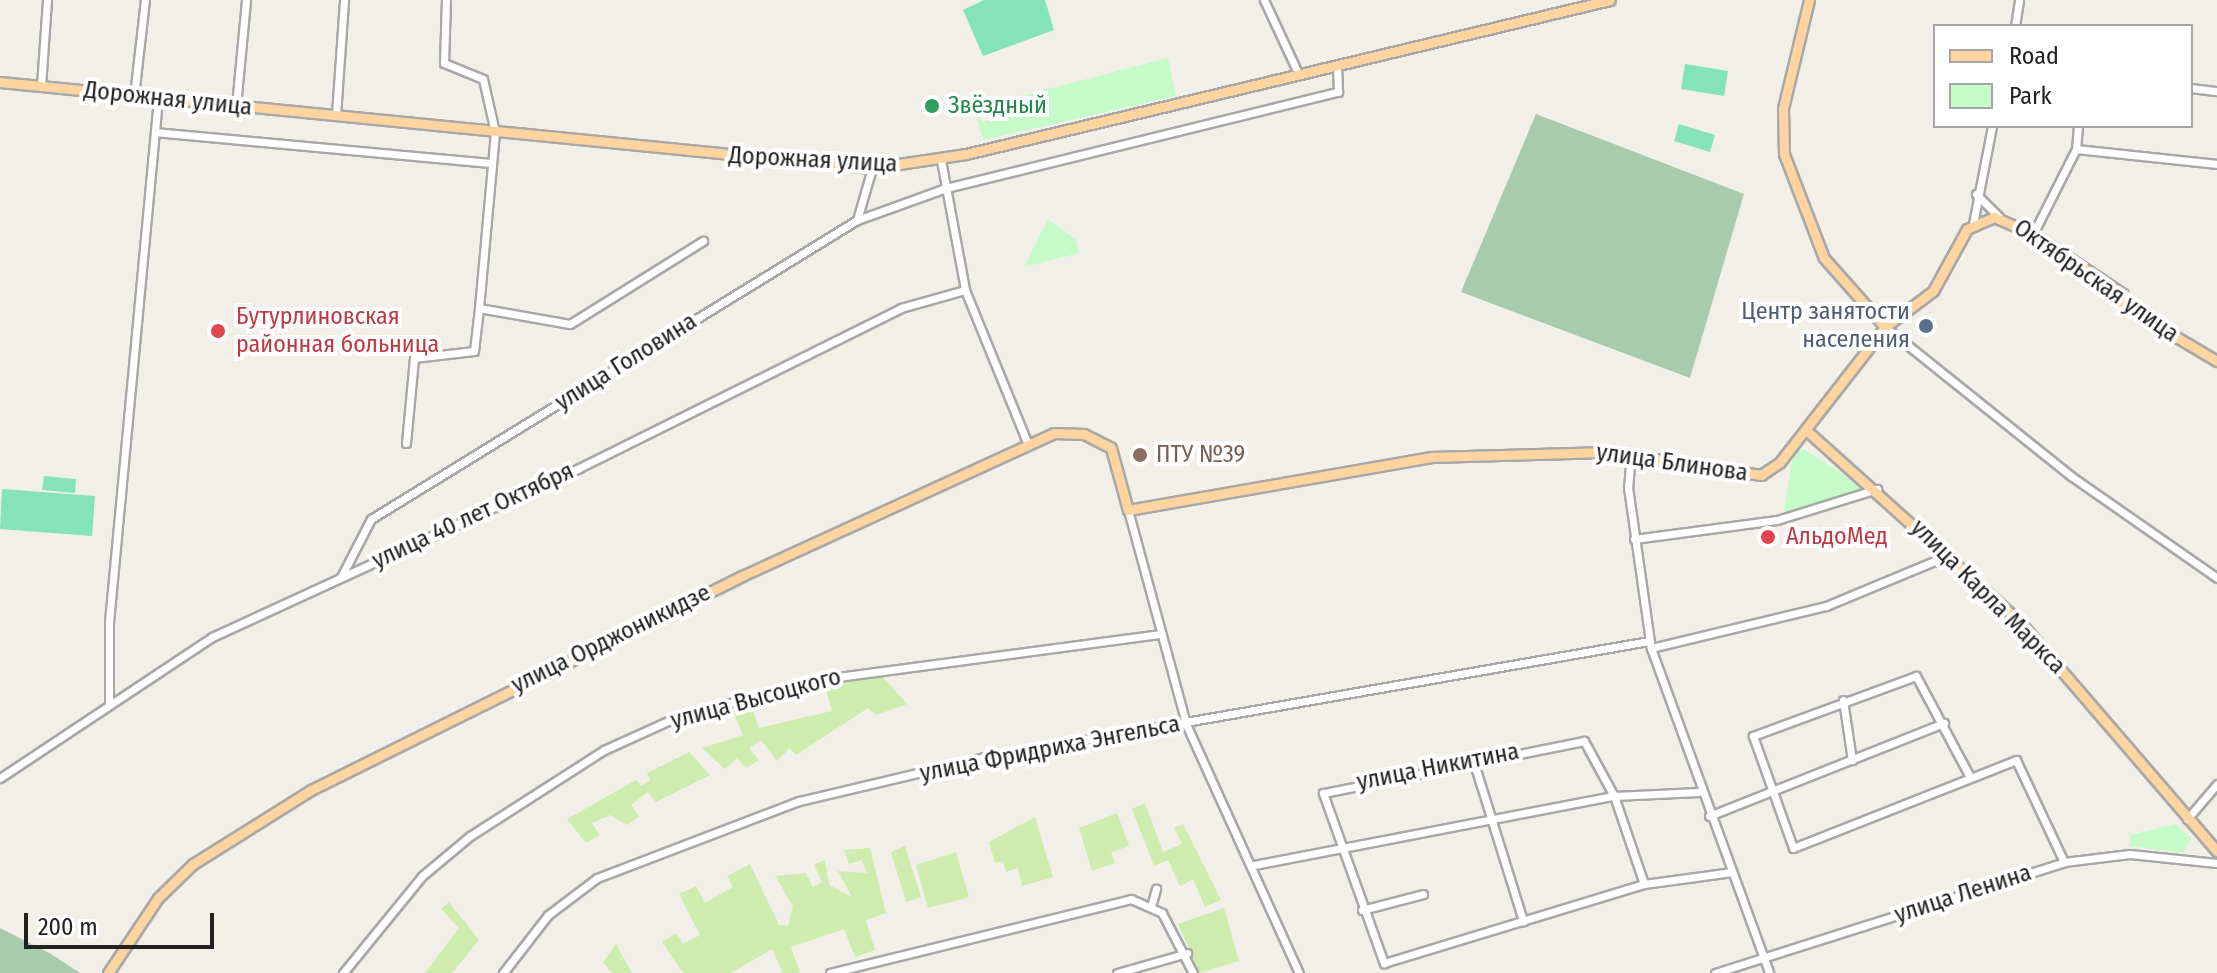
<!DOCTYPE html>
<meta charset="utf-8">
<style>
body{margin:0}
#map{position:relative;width:2217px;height:973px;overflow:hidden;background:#f2eee8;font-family:"Fira Sans Condensed",sans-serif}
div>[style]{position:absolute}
.grass>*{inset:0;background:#cdecad}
.cemetery>*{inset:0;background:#a8cbad}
.park>*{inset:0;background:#c5fbc9}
.pitch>*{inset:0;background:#84e2bd}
.roads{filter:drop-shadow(2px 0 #a8a8a8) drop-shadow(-2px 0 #a8a8a8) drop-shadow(0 2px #a8a8a8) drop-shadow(0 -2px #a8a8a8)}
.minor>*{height:7px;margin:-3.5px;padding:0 3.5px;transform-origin:3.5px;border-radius:3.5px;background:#fff}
.major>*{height:9px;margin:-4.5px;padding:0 4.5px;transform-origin:4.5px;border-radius:4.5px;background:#fed5a0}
.dots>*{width:22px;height:22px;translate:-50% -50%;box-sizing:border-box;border:4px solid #fff;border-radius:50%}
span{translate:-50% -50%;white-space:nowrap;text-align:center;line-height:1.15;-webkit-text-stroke:8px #fff;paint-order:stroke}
.street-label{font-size:24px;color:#212121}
.leisure-label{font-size:24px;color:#27864d}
.left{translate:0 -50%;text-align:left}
.service-label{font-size:24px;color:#4e5e75}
.right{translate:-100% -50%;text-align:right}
.health-label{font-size:24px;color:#be3a42}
.education-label{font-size:24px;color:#785e54}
.legend{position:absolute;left:1933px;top:24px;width:260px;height:104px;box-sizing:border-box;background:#fff;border:2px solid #a6a6a6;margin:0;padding:10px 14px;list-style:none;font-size:24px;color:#212121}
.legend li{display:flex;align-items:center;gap:16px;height:40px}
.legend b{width:40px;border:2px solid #a6a6a6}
.scale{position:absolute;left:24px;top:913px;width:190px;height:36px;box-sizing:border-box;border:4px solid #212121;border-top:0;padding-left:10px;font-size:24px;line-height:28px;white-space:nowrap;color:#212121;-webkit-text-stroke:6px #fff;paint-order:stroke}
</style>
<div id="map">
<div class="grass">
<i style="clip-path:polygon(881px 675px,907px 704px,876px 715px,868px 708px,796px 755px,790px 748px,777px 761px,761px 740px,749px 748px,759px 760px,746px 768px,737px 758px,725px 769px,702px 748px,743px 735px,732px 709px,750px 702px,759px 728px,832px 711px,825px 687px)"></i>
<i style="clip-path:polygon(689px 752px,710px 775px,656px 802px,648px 792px,631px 805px,639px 816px,627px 825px,610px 815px,592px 823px,600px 835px,586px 843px,567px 819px,636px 780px,641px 786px,650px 780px,647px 773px)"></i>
<i style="clip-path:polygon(1145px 803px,1163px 852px,1182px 844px,1174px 828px,1183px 824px,1221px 900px,1205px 907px,1193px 879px,1180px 886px,1168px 860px,1154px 866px,1132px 809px)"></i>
<i style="clip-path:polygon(1117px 813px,1129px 846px,1111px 852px,1115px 863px,1092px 871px,1079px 828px)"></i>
<i style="clip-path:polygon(1035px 817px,1053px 877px,1022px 886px,1018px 868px,1006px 872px,1003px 861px,995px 863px,989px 842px)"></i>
<i style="clip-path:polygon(905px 846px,921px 897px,906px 902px,891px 852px)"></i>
<i style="clip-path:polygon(870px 848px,886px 913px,866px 920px,875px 950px,855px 957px,844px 929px,791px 947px,800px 973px,783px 973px,772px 949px,731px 973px,683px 973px,662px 942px,676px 933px,683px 944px,700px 935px,679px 894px,696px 886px,705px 903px,733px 887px,727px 876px,750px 864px,779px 925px,788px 926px,793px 906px,775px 876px,806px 873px,813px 887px,822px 882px,814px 865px,825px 860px,829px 885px,852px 897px,838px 871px,867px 873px,862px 860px,849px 864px,844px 850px)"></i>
<i style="clip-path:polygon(956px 852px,969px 897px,928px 908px,916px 865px)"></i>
<i style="clip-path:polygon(449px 902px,479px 940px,452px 973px,425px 973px,459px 928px,441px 909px)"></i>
<i style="clip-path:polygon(1224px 908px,1239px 961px,1200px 973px,1178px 924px)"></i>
<i style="clip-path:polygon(616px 944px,632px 973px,612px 973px,603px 962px)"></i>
</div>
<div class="cemetery">
<i style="clip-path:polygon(1536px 114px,1744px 194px,1690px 378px,1461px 292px)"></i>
<i style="clip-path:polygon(0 928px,51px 954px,80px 973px,0 973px)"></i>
</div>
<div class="park">
<i style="clip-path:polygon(1168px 58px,1176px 96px,983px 140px,975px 110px,982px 122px,997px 118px,994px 103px)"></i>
<i style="clip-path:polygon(1048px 219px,1076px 240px,1079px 253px,1024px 267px)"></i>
<i style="clip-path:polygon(1804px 449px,1864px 488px,1859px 496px,1784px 512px,1793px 453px)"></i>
<i style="clip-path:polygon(2176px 824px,2191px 839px,2183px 853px,2130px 846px,2130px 835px)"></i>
</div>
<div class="pitch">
<i style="clip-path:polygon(984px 0,1045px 0,1054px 30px,983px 56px,963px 10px)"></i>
<i style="clip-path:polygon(1685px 64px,1728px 71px,1724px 96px,1681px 89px)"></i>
<i style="clip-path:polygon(1679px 124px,1715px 135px,1710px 152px,1674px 141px)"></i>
<i style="clip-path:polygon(44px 476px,76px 479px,75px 493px,42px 490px)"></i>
<i style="clip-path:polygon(2px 489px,95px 496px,92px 536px,0 529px)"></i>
</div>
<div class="roads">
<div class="minor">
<i style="left:1264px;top:0;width:83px;rotate:65deg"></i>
<i style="left:2015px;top:26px;width:26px;rotate:-81deg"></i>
<i style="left:41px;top:86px;width:86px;rotate:-86deg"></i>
<i style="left:2191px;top:88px;width:26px;rotate:7deg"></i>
<i style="left:134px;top:96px;width:97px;rotate:-83.5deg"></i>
<i style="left:236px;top:106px;width:106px;rotate:-84.6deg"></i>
<i style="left:336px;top:115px;width:115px;rotate:-86deg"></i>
<i style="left:155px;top:132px;width:336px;rotate:5.3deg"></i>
<i style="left:2076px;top:149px;width:142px;rotate:6.1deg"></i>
<i style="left:941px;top:160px;width:132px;rotate:79.5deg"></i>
<i style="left:965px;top:290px;width:164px;rotate:67.8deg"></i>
<i style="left:1976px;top:194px;width:33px;rotate:45deg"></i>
<i style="left:857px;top:220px;width:54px;rotate:-73.9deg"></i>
<i style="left:1973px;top:224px;width:100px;rotate:-79deg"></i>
<i style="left:2033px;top:234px;width:95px;rotate:-63.2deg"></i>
<i style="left:2076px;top:149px;width:23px;rotate:-85deg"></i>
<i style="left:479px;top:308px;width:92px;rotate:10deg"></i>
<i style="left:570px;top:324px;width:157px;rotate:-32deg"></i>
<i style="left:1885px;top:327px;width:238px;rotate:38.7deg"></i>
<i style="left:2071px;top:476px;width:178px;rotate:34.9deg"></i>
<i style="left:406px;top:443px;width:85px;rotate:-84.6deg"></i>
<i style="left:414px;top:358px;width:60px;rotate:-6.7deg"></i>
<i style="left:474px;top:351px;width:43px;rotate:-83.4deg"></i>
<i style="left:479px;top:308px;width:177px;rotate:-84.8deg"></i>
<i style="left:495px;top:132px;width:54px;rotate:-102.8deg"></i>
<i style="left:483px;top:79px;width:42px;rotate:-157.7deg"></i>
<i style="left:444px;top:63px;width:63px;rotate:-88.2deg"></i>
<i style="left:1631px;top:454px;width:33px;rotate:95deg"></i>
<i style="left:1628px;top:487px;width:163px;rotate:81.9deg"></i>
<i style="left:1651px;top:648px;width:346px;rotate:70deg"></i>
<i style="left:1128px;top:510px;width:222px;rotate:74.8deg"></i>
<i style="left:1186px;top:724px;width:273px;rotate:65.6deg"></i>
<i style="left:1634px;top:539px;width:144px;rotate:-7.6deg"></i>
<i style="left:1777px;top:520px;width:105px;rotate:-17.2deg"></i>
<i style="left:341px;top:577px;width:65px;rotate:-62.7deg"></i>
<i style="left:371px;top:519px;width:571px;rotate:-31.6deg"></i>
<i style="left:857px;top:220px;width:95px;rotate:-19.8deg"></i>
<i style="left:946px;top:188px;width:404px;rotate:-13.8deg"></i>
<i style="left:1338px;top:92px;width:25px;rotate:-92deg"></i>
<i style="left:1651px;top:648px;width:180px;rotate:-13.5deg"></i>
<i style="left:1826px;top:606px;width:133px;rotate:-22.5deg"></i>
<i style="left:1843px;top:700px;width:61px;rotate:81.5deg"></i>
<i style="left:109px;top:702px;width:80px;rotate:-90deg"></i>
<i style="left:109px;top:622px;width:525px;rotate:-84.65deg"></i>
<i style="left:1473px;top:760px;width:169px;rotate:72.7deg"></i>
<i style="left:1970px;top:777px;width:115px;rotate:-118.1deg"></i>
<i style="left:1916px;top:676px;width:174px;rotate:159.8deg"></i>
<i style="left:1753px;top:736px;width:119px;rotate:70.3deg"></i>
<i style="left:1793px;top:848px;width:240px;rotate:-21.5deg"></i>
<i style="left:2016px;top:760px;width:113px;rotate:64.8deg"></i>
<i style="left:0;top:778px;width:255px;rotate:-33.6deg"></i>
<i style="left:212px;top:637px;width:404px;rotate:-24.7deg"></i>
<i style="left:579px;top:468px;width:360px;rotate:-26.4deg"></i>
<i style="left:901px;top:308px;width:66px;rotate:-15.7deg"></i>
<i style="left:1709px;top:816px;width:253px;rotate:-21.6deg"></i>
<i style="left:2187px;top:819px;width:46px;rotate:-49.4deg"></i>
<i style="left:1254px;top:865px;width:367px;rotate:-10.9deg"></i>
<i style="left:1614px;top:796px;width:85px;rotate:-2.7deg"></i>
<i style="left:1644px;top:884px;width:93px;rotate:-108.8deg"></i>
<i style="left:1614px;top:796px;width:63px;rotate:-118.6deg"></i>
<i style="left:1584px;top:741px;width:266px;rotate:168.7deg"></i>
<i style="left:1323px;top:793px;width:181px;rotate:70.3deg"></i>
<i style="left:1384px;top:963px;width:272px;rotate:-16.9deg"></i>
<i style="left:1644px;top:884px;width:89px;rotate:-7.8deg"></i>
<i style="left:1152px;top:903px;width:15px;rotate:-74deg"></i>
<i style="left:1362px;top:910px;width:63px;rotate:-14.7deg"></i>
<i style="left:343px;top:973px;width:125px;rotate:-50.8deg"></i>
<i style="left:422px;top:876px;width:62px;rotate:-39.8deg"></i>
<i style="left:470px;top:836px;width:159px;rotate:-32.7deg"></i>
<i style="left:604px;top:750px;width:82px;rotate:-24.4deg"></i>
<i style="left:679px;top:716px;width:156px;rotate:-14.1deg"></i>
<i style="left:830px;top:678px;width:334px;rotate:-7.6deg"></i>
<i style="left:503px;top:973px;width:73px;rotate:-52.2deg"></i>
<i style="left:548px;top:915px;width:61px;rotate:-37.1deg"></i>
<i style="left:597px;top:878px;width:216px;rotate:-20.9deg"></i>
<i style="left:799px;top:801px;width:191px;rotate:-13.3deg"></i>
<i style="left:985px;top:757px;width:674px;rotate:-9.91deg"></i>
<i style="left:830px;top:973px;width:310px;rotate:-13.8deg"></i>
<i style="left:1131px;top:899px;width:34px;rotate:24deg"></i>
<i style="left:1162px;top:913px;width:68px;rotate:62.7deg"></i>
<i style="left:1117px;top:973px;width:73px;rotate:-15.9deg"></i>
<i style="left:1715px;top:973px;width:366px;rotate:-17.6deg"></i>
<i style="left:2064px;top:862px;width:66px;rotate:-6.9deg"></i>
<i style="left:2130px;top:854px;width:87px;rotate:5.9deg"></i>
</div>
<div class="major">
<i style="left:1809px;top:0;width:111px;rotate:103.5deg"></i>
<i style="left:1783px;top:108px;width:46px;rotate:88.8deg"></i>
<i style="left:1784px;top:154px;width:111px;rotate:69deg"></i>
<i style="left:1824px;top:258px;width:92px;rotate:48.5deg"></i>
<i style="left:0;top:82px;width:876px;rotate:5.63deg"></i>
<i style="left:872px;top:168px;width:95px;rotate:-8.5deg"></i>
<i style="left:966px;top:154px;width:662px;rotate:-13.45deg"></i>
<i style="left:1806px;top:430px;width:285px;rotate:41.9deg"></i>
<i style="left:2018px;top:620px;width:305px;rotate:49.3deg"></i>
<i style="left:108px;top:973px;width:90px;rotate:-56.3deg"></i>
<i style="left:158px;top:898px;width:49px;rotate:-44.2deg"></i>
<i style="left:193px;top:864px;width:139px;rotate:-32.1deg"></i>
<i style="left:311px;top:790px;width:481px;rotate:-26.4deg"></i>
<i style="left:742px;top:576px;width:343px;rotate:-24.6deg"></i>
<i style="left:1054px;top:433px;width:30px;rotate:2deg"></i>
<i style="left:1084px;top:434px;width:30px;rotate:27deg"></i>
<i style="left:1111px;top:448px;width:64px;rotate:74.7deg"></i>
<i style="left:1128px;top:510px;width:308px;rotate:-9.9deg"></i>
<i style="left:1431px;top:457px;width:176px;rotate:-1.6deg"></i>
<i style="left:1607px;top:452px;width:156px;rotate:8.5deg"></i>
<i style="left:1761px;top:475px;width:23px;rotate:-34deg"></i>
<i style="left:1780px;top:462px;width:171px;rotate:-52.1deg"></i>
<i style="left:1885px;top:327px;width:60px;rotate:-36.9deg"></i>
<i style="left:1933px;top:291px;width:71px;rotate:-61.3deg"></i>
<i style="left:1967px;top:229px;width:30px;rotate:-24deg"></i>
<i style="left:1994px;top:217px;width:43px;rotate:23.6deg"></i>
<i style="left:2033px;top:234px;width:108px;rotate:33.7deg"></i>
<i style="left:2123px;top:294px;width:12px;rotate:85deg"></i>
<i style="left:2124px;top:306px;width:108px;rotate:30.6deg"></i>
</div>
</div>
<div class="dots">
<i style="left:932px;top:106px;background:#2e9e5b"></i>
<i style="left:1926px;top:326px;background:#5c6f8a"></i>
<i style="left:218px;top:331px;background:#e0444e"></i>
<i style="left:1140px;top:455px;background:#8d6e63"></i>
<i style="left:1768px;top:537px;background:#e0444e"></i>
</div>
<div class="street-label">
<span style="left:168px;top:99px;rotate:6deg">Дорожная улица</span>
<span style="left:813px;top:160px;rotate:3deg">Дорожная улица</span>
<span style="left:2096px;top:281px;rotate:35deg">Октябрьская улица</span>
<span style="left:626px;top:362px;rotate:-32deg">улица Головина</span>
<span style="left:1672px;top:463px;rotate:8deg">улица Блинова</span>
<span style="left:473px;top:516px;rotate:-25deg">улица 40 лет Октября</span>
<span style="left:1988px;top:597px;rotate:45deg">улица Карла Маркса</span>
<span style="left:611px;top:639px;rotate:-26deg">улица Орджоникидзе</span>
<span style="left:756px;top:699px;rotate:-15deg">улица Высоцкого</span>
<span style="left:1050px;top:749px;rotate:-11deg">улица Фридриха Энгельса</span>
<span style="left:1438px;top:767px;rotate:-11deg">улица Никитина</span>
<span style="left:1963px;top:894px;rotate:-18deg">улица Ленина</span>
</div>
<div class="leisure-label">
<span class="left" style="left:948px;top:106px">Звёздный</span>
</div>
<div class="service-label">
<span class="right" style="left:1910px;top:326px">Центр занятости<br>населения</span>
</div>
<div class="health-label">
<span class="left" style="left:236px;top:331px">Бутурлиновская<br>районная больница</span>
<span class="left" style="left:1786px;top:537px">АльдоМед</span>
</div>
<div class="education-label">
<span class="left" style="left:1156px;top:455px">ПТУ №39</span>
</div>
<ul class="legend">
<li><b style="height:10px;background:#fed5a0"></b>Road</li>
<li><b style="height:22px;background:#c5fbc9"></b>Park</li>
</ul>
<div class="scale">200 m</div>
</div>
